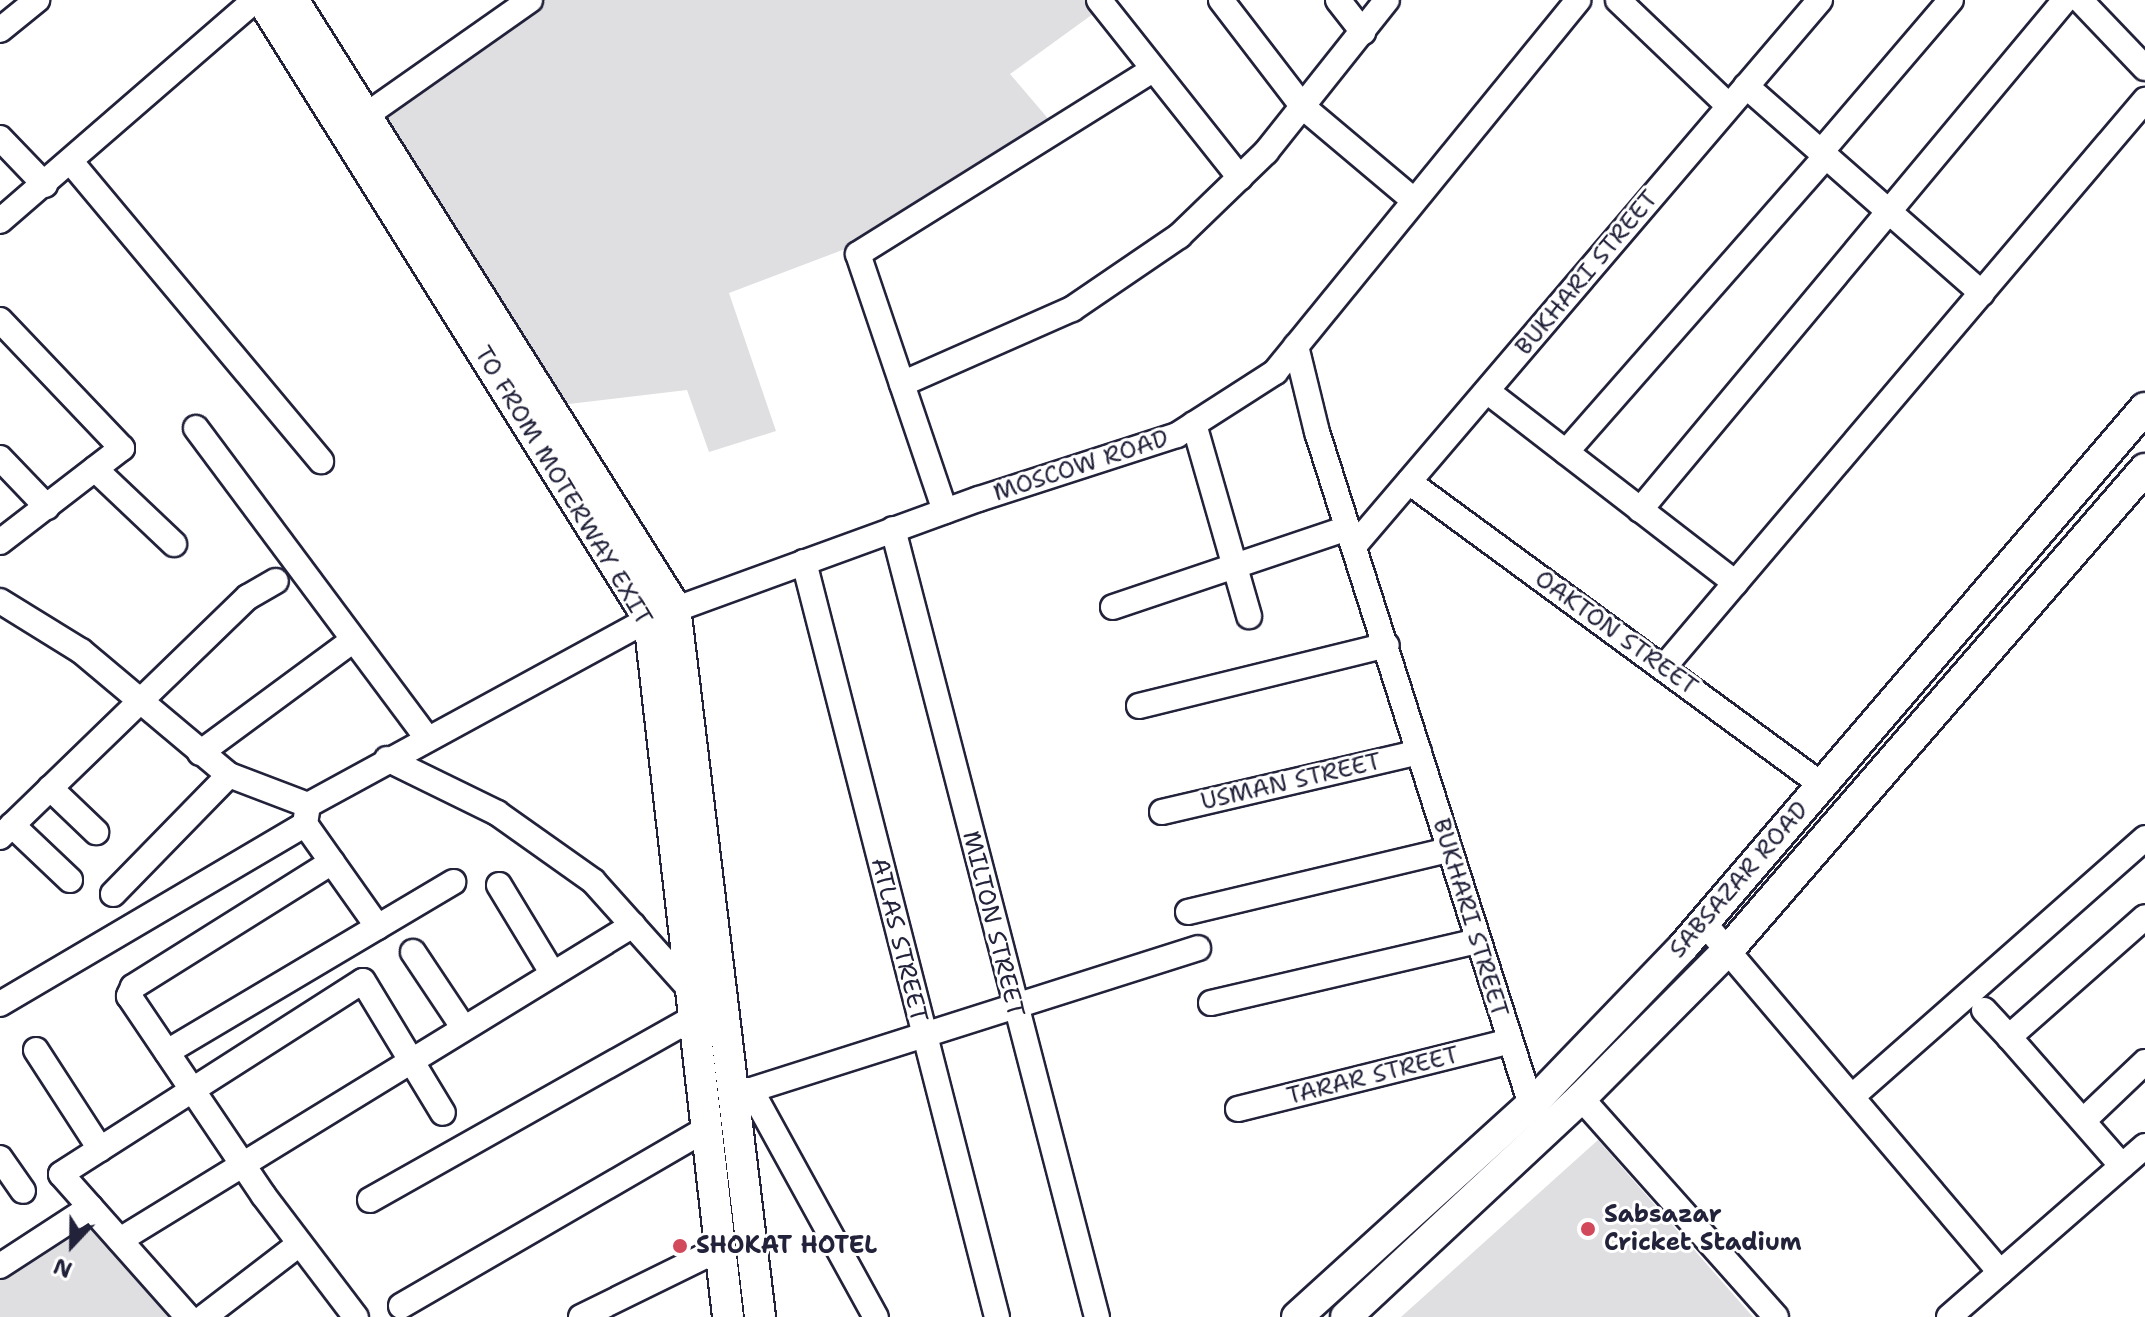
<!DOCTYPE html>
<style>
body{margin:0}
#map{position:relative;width:2145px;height:1317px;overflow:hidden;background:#fff;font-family:"Shantell Sans",sans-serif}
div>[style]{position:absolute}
.green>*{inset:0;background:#dfdfe2}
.roads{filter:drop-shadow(2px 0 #22223b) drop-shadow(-2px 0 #22223b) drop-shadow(0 2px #22223b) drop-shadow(0 -2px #22223b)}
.minor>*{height:24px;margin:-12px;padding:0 12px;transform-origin:12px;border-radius:12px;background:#fff}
.major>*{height:30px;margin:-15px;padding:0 15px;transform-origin:15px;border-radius:15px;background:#fff}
.dots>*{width:22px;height:22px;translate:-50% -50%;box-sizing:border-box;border:4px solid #fff;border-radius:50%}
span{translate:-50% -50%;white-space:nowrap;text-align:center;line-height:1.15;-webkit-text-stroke:6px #fff;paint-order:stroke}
.street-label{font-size:24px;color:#22223b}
.poi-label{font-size:24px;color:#22223b;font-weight:700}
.left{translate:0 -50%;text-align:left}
.north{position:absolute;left:32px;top:1205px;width:80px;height:80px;-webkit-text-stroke:6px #fff;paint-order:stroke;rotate:202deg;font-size:22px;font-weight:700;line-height:32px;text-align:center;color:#22223b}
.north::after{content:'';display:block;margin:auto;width:28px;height:36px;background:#22223b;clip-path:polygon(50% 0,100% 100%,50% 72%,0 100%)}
</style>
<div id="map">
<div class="green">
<i style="clip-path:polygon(519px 0,1099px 0,1104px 6px,1010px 74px,1057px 129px,853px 246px,729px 293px,776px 431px,709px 452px,687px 390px,552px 406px,368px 114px)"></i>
<i style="clip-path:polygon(1598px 1140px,1753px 1317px,1401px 1317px)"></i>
<i style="clip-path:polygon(91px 1207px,188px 1317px,0 1317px,0 1266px)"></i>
</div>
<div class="roads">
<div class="minor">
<i style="left:1099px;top:0;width:227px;rotate:51.6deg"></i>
<i style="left:1221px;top:0;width:135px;rotate:52.5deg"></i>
<i style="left:1303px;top:107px;width:141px;rotate:40.1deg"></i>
<i style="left:1338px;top:0;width:41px;rotate:52deg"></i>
<i style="left:1618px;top:0;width:153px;rotate:43.7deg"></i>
<i style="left:2080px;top:0;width:94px;rotate:46.3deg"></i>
<i style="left:0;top:30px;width:48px;rotate:-39deg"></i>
<i style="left:1746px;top:86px;width:314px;rotate:41.3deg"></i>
<i style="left:368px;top:114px;width:198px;rotate:-35.1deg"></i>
<i style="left:0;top:138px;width:65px;rotate:46.2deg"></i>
<i style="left:1821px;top:152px;width:200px;rotate:-49.5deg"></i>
<i style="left:71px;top:162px;width:390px;rotate:50.1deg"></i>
<i style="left:0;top:221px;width:337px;rotate:-40.9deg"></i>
<i style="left:0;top:320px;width:177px;rotate:46.4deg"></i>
<i style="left:122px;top:448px;width:154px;rotate:142.4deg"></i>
<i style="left:1296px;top:346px;width:89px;rotate:76.3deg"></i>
<i style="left:1317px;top:432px;width:706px;rotate:72.36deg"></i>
<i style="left:902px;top:384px;width:186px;rotate:-23.8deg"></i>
<i style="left:1072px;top:309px;width:130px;rotate:-34.3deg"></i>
<i style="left:1179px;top:236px;width:121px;rotate:-44deg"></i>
<i style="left:1266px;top:152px;width:194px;rotate:-51.5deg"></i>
<i style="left:1487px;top:391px;width:314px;rotate:37.7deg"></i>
<i style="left:1194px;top:424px;width:200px;rotate:74deg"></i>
<i style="left:196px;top:428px;width:385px;rotate:53.3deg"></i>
<i style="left:1566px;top:452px;width:394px;rotate:-48.7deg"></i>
<i style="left:0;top:458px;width:68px;rotate:46.2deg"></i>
<i style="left:95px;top:469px;width:109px;rotate:43.5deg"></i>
<i style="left:1409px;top:482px;width:512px;rotate:36.27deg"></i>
<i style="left:1640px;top:510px;width:664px;rotate:-50.19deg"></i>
<i style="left:945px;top:511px;width:271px;rotate:-108.7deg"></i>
<i style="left:858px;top:254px;width:347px;rotate:-32deg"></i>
<i style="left:893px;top:529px;width:814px;rotate:75.49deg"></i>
<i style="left:1354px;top:546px;width:718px;rotate:-49.52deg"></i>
<i style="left:804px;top:562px;width:779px;rotate:75.66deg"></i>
<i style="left:0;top:601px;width:95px;rotate:31.7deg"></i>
<i style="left:81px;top:651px;width:193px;rotate:40deg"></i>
<i style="left:229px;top:775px;width:85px;rotate:20.8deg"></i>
<i style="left:1113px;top:607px;width:248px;rotate:-18.6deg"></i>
<i style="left:1664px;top:667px;width:744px;rotate:-49.69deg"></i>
<i style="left:1139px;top:706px;width:255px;rotate:-13.8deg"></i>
<i style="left:200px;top:753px;width:190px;rotate:-36.4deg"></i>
<i style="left:387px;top:759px;width:123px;rotate:26.1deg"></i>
<i style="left:497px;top:813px;width:118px;rotate:35.3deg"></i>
<i style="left:593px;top:881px;width:144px;rotate:48.1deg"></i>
<i style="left:50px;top:788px;width:64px;rotate:43.7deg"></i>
<i style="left:1162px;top:812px;width:264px;rotate:-13.1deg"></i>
<i style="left:305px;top:824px;width:126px;rotate:54.7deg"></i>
<i style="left:12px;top:825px;width:80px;rotate:43.5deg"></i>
<i style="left:0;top:837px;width:345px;rotate:-44.1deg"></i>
<i style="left:248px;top:597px;width:32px;rotate:-30deg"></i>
<i style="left:332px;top:862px;width:235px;rotate:147.9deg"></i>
<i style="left:133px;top:987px;width:10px;rotate:114deg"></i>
<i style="left:129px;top:996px;width:241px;rotate:56deg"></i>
<i style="left:264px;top:1196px;width:152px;rotate:52.8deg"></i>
<i style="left:499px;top:885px;width:104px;rotate:58.8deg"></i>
<i style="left:113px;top:894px;width:166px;rotate:-45.7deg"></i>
<i style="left:1188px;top:912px;width:268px;rotate:-13.4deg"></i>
<i style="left:1704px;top:923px;width:458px;rotate:49.7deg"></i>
<i style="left:413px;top:952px;width:90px;rotate:56.3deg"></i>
<i style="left:1211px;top:1003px;width:273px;rotate:-13.1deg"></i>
<i style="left:0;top:1004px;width:354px;rotate:-30.5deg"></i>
<i style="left:305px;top:824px;width:19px;rotate:-81deg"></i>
<i style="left:308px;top:805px;width:388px;rotate:-28.6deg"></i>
<i style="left:649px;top:619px;width:351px;rotate:-20deg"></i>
<i style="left:979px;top:499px;width:208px;rotate:-17.9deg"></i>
<i style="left:1177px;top:435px;width:117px;rotate:-32.7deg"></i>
<i style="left:1275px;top:372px;width:480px;rotate:-50.8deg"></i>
<i style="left:1984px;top:1010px;width:37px;rotate:47deg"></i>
<i style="left:36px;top:1050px;width:118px;rotate:57.1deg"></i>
<i style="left:167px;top:1052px;width:333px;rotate:-30.7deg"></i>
<i style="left:737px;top:1090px;width:14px"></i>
<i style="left:751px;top:1090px;width:259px;rotate:61.2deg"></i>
<i style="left:751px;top:1090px;width:469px;rotate:-17.6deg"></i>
<i style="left:1855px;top:1094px;width:387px;rotate:-41.4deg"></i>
<i style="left:1581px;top:1098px;width:293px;rotate:48.3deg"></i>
<i style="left:1238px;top:1109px;width:277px;rotate:-14deg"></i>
<i style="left:2084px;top:1120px;width:84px;rotate:-43.6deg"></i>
<i style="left:0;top:1158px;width:40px;rotate:55.1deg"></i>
<i style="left:2122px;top:1166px;width:171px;rotate:-131.2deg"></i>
<i style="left:2009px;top:1037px;width:181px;rotate:-41.4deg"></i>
<i style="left:370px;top:1200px;width:371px;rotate:-29.4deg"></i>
<i style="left:120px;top:1240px;width:602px;rotate:-31.55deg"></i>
<i style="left:0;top:1266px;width:108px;rotate:-33deg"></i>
<i style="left:401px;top:1306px;width:353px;rotate:-30.1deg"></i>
<i style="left:188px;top:1317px;width:191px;rotate:-131.6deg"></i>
<i style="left:61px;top:1174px;width:358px;rotate:-32.6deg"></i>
<i style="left:363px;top:981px;width:154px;rotate:58.8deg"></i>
<i style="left:204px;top:1317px;width:120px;rotate:-37.5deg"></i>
<i style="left:581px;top:1317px;width:156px;rotate:-26.2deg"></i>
<i style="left:1949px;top:1317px;width:260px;rotate:-41.1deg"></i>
</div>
<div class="major">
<i style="left:262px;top:0;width:730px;rotate:57.99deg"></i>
<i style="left:649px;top:619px;width:702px;rotate:83.54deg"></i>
<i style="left:293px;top:0;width:717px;rotate:57.82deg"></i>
<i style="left:675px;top:607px;width:715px;rotate:83.17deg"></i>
<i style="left:1297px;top:1317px;width:316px;rotate:-42.2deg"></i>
<i style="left:1531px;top:1105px;width:219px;rotate:-46.1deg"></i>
<i style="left:1683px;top:947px;width:710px;rotate:-49.4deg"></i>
<i style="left:1346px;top:1317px;width:321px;rotate:-43deg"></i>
<i style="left:1581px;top:1098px;width:211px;rotate:-45.2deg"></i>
<i style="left:1730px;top:948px;width:634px;rotate:-49.09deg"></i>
</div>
</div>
<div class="dots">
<i style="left:1588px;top:1229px;background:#d1495b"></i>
<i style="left:680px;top:1246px;background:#d1495b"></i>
</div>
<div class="street-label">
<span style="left:1587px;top:273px;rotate:-50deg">BUKHARI STREET</span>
<span style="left:1081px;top:466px;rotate:-18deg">MOSCOW ROAD</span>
<span style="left:563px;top:486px;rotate:59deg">TO FROM MOTERWAY EXIT</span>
<span style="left:1616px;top:633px;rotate:36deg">OAKTON STREET</span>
<span style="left:1291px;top:782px;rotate:-13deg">USMAN STREET</span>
<span style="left:1739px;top:880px;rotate:-49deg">SABSAZAR ROAD</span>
<span style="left:1470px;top:918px;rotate:73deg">BUKHARI STREET</span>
<span style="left:993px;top:924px;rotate:76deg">MILTON STREET</span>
<span style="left:899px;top:940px;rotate:76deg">ATLAS STREET</span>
<span style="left:1373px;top:1076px;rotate:-14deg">TARAR STREET</span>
</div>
<div class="poi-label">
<span class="left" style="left:1604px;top:1229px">Sabsazar<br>Cricket Stadium</span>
<span class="left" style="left:696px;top:1246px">SHOKAT HOTEL</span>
</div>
<div class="north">N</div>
</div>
